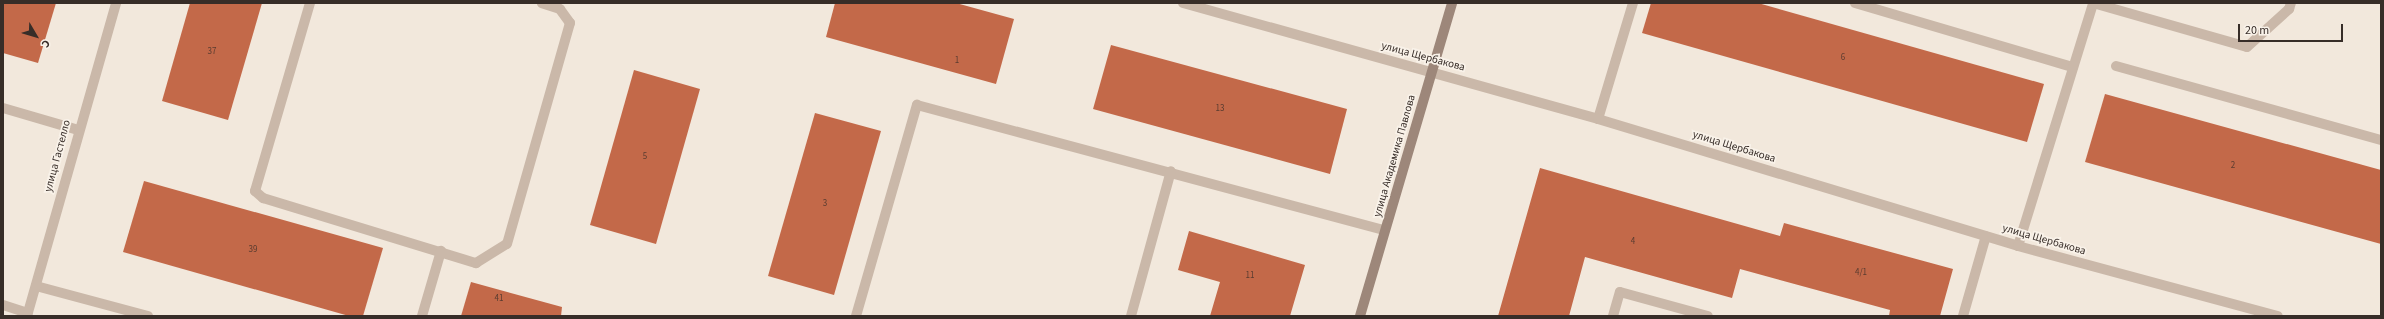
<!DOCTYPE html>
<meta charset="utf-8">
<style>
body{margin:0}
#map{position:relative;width:2384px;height:319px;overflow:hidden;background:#f2e8dc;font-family:"Source Sans 3",sans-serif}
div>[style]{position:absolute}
.building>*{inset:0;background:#c36949}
.service>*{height:10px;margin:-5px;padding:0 5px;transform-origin:5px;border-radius:5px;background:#cab8a9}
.minor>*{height:10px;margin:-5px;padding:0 5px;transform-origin:5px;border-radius:5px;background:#cab8a9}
.secondary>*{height:10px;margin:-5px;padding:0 5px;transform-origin:5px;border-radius:5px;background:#9d877a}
span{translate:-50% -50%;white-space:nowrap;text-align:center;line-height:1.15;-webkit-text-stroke:3.5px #f9f2e9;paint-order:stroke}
.number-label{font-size:9px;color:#5a3c30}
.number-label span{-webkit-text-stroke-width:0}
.street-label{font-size:11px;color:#372d28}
.frame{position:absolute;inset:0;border:4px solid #372d28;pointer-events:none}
.north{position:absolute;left:16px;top:16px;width:40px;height:40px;-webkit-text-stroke:3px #f9f2e9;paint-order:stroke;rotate:128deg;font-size:11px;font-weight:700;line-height:16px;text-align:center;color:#372d28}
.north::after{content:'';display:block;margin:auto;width:14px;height:18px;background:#372d28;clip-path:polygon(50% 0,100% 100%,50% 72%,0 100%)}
.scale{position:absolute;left:2238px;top:24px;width:105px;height:18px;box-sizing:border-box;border:2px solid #372d28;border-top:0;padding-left:5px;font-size:12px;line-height:14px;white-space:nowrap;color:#372d28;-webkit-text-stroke:3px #f9f2e9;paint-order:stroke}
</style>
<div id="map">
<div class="building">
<i style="clip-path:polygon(3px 3px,56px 3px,38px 63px,3px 53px)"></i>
<i style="clip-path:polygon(190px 3px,262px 3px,228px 120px,162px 101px)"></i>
<i style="clip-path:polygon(835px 3px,956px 3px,1014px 19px,996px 84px,826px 37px)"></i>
<i style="clip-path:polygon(1651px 3px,1758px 3px,2044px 84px,2027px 142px,1642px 33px)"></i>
<i style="clip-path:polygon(1111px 45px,1347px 109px,1330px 174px,1093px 109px)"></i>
<i style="clip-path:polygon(634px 70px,700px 89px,656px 244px,590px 225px)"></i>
<i style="clip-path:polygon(2105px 94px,2381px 170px,2381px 244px,2085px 162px)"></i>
<i style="clip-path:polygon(815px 113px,881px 131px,834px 295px,768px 276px)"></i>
<i style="clip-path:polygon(1540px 168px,1780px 236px,1784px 223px,1953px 269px,1940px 316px,1889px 316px,1890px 310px,1740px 269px,1732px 298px,1585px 257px,1569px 316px,1498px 316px)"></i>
<i style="clip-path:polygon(144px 181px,383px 248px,363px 316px,349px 316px,123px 252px)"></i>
<i style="clip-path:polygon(1189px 231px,1305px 265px,1290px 316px,1210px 316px,1220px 282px,1178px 270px)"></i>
<i style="clip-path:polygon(471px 282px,562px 307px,561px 316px,461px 316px)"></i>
</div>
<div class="service">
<i style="left:310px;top:3px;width:196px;rotate:106.3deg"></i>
<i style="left:255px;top:191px;width:11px;rotate:41deg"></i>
<i style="left:263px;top:198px;width:223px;rotate:17deg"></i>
<i style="left:476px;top:263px;width:36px;rotate:-32deg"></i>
<i style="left:507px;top:244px;width:230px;rotate:-74.1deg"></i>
<i style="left:570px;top:23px;width:17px;rotate:-126deg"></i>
<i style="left:560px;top:9px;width:19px;rotate:-162deg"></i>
<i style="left:1855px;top:3px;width:227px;rotate:16.4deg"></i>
<i style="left:2093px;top:3px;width:160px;rotate:15.9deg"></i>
<i style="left:2247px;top:47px;width:57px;rotate:-42.1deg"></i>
<i style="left:2289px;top:9px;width:6px;rotate:-72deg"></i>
<i style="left:2116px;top:66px;width:275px;rotate:15.6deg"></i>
<i style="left:3px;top:108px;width:78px;rotate:16.3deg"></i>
<i style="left:1598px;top:119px;width:121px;rotate:-73.2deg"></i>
<i style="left:2018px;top:246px;width:254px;rotate:-72.8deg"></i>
<i style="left:36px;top:286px;width:116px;rotate:15deg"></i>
<i style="left:3px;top:305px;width:26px;rotate:18deg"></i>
<i style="left:422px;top:316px;width:68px;rotate:-73.7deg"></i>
<i style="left:856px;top:316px;width:220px;rotate:-73.9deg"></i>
<i style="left:917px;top:105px;width:484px;rotate:15deg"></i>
<i style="left:1131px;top:316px;width:150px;rotate:-74.6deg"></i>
<i style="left:1613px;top:316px;width:25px;rotate:-74deg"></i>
<i style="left:1620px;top:292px;width:91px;rotate:15.3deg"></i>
<i style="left:1963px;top:316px;width:83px;rotate:-74deg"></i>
</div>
<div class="minor">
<i style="left:1183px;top:3px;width:431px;rotate:15.6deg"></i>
<i style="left:1598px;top:119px;width:439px;rotate:16.8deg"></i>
<i style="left:2018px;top:246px;width:269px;rotate:15.1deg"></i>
<i style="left:27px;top:316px;width:325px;rotate:-74.1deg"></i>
</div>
<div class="secondary">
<i style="left:1360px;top:316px;width:326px;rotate:-73.6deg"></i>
</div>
<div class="number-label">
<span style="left:212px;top:52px">37</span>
<span style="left:1843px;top:58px">6</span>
<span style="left:957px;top:61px">1</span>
<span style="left:1220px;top:109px">13</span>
<span style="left:645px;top:157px">5</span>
<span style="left:2233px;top:166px">2</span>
<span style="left:825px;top:204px">3</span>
<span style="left:1633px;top:242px">4</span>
<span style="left:253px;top:250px">39</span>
<span style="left:1861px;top:273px">4/1</span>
<span style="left:1250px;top:276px">11</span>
<span style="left:499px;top:299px">41</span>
</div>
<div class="street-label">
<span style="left:1423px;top:57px;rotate:15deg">улица Щербакова</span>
<span style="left:1734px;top:147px;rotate:17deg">улица Щербакова</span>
<span style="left:58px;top:156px;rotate:-75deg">улица Гастелло</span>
<span style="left:1395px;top:156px;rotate:-74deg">улица Академика Павлова</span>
<span style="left:2044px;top:240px;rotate:16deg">улица Щербакова</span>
</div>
<div class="frame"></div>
<div class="north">С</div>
<div class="scale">20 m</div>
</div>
